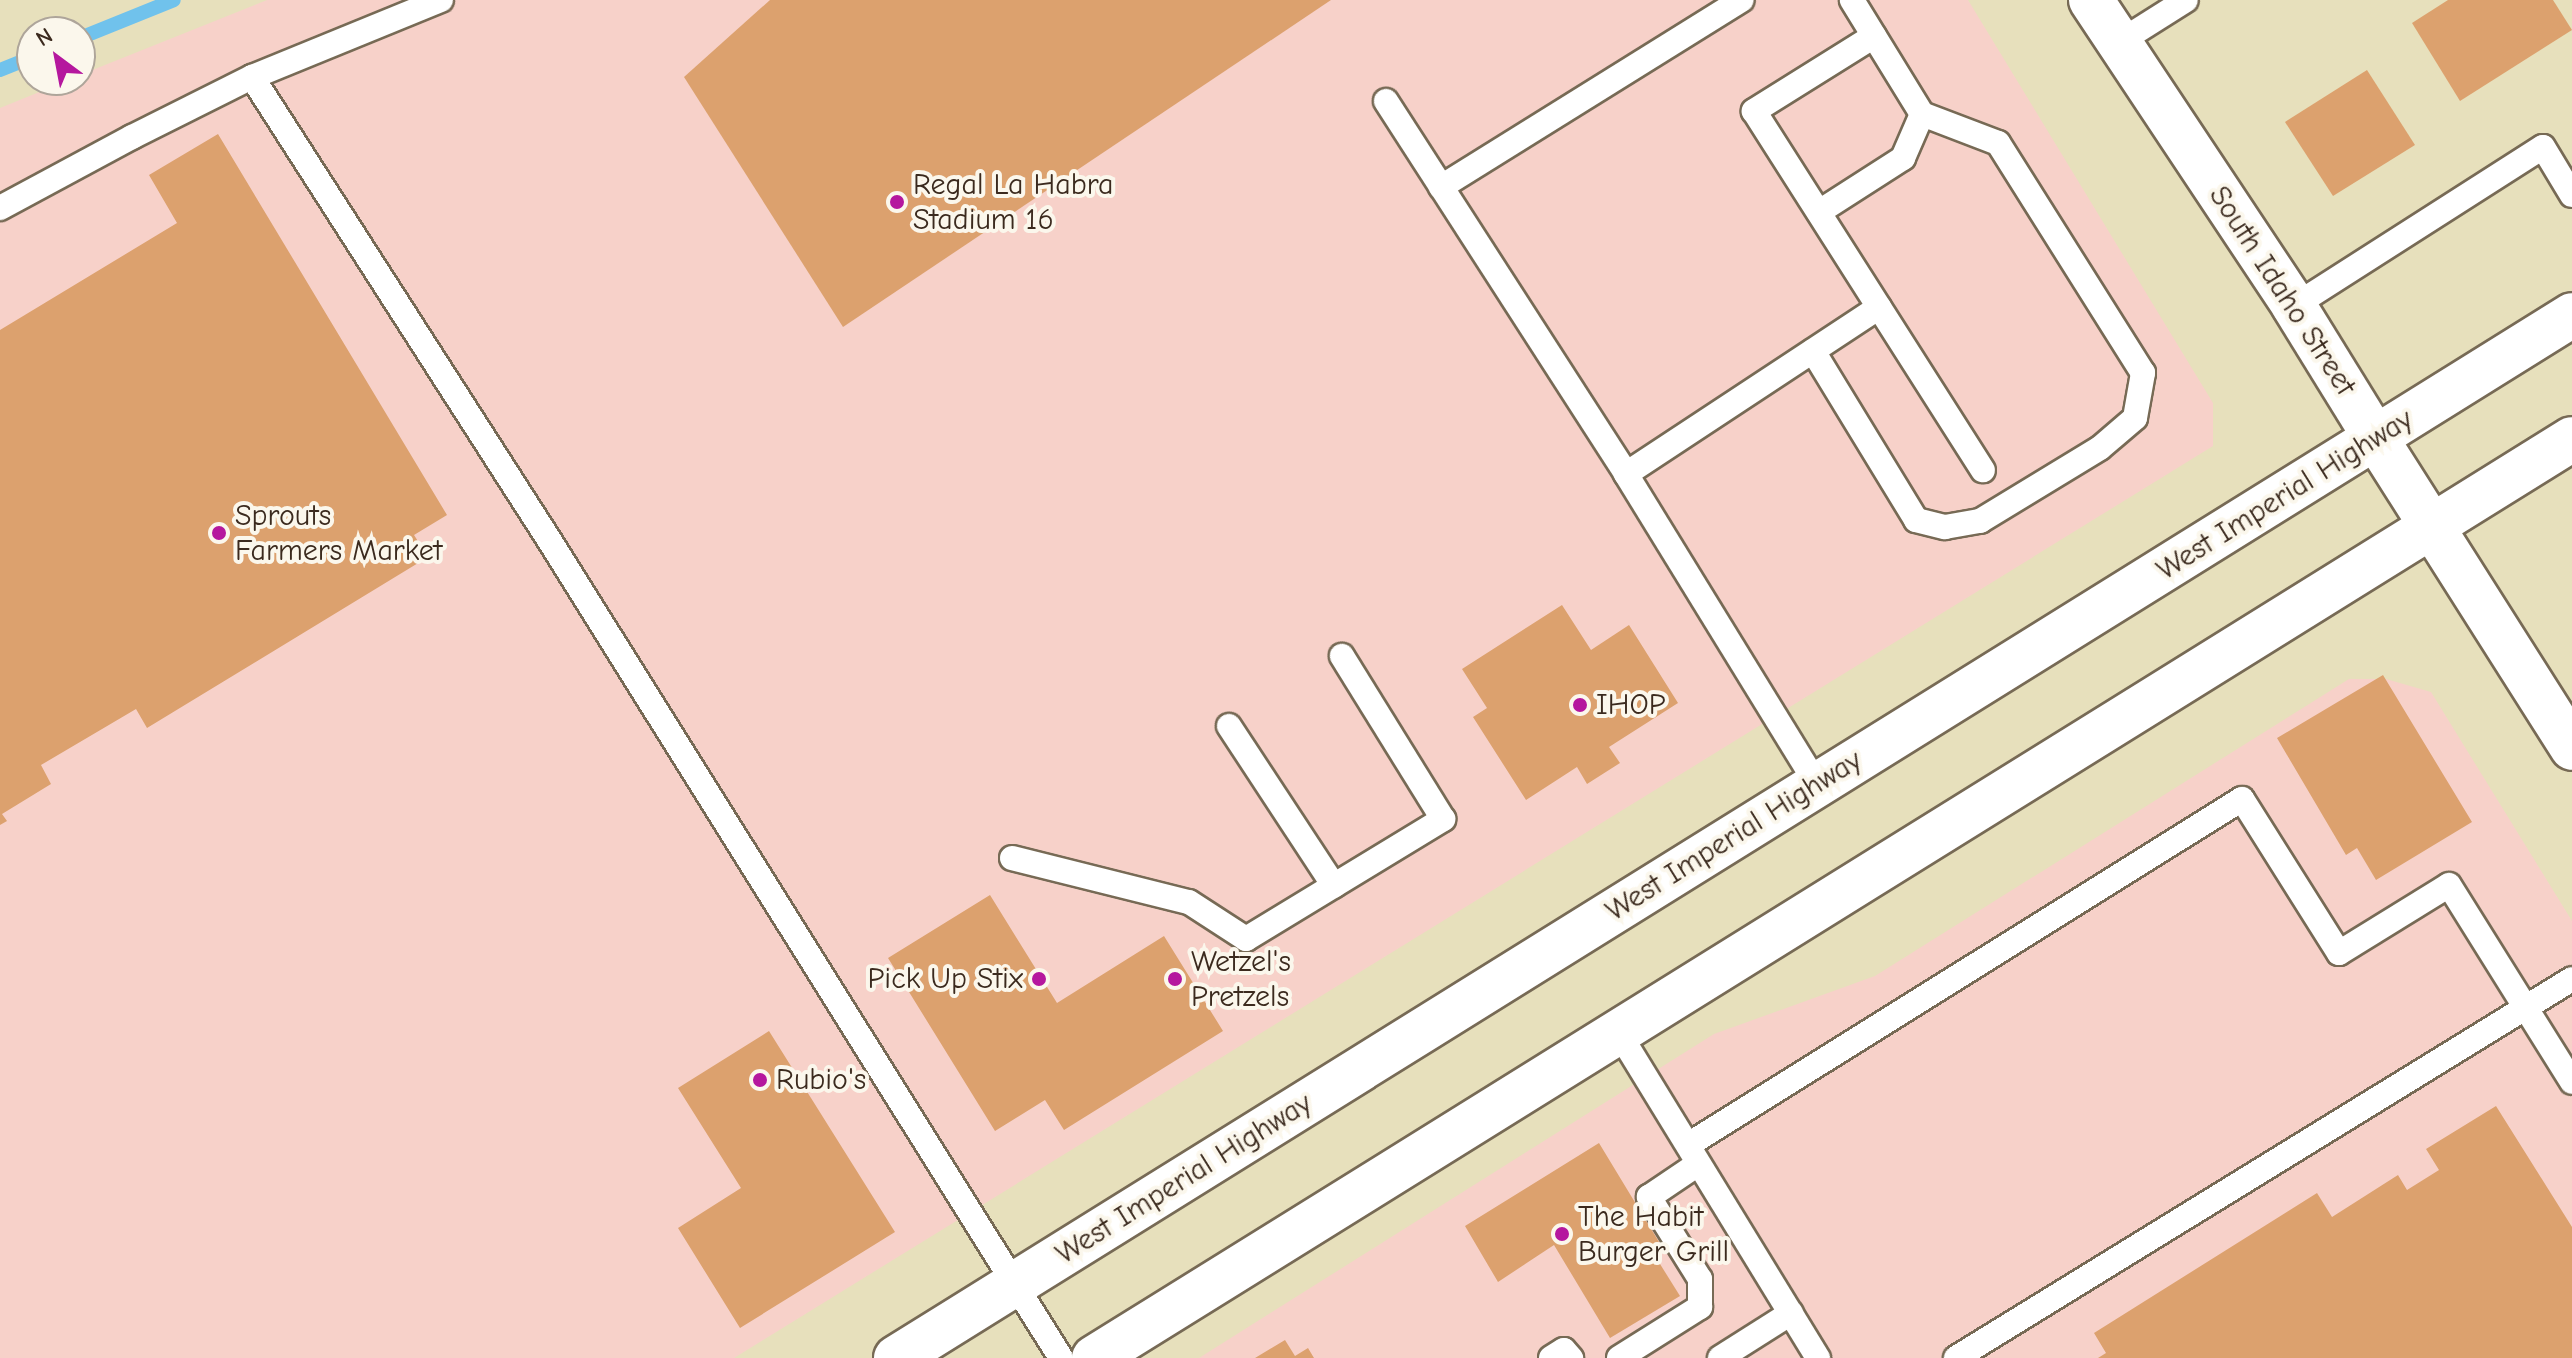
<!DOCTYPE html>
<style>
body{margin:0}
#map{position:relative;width:2572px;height:1358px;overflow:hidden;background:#e7e0bc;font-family:"Comic Neue",sans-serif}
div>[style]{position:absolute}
.built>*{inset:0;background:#f7d1c9}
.stream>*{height:14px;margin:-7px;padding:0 7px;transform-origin:7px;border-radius:7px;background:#70c2ec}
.building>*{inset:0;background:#dca16e}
.roads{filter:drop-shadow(2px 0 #776a55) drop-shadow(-2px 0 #776a55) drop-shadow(0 2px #776a55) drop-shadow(0 -2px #776a55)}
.service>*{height:24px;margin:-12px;padding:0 12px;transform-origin:12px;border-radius:12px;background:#fff}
.tertiary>*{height:44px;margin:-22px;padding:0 22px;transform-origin:22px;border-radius:22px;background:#fff}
.secondary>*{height:44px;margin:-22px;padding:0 22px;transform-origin:22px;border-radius:22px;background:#fff}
.primary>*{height:44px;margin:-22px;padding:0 22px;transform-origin:22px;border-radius:22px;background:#fff}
.dots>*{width:22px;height:22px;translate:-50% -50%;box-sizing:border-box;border:4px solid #fbf7ec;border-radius:50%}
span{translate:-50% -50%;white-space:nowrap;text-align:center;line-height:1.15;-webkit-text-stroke:8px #fbf7ec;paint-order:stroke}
.poi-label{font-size:30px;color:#3b2a1e}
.left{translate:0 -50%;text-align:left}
.right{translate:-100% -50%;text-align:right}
.street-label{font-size:30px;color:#3b2a1e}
.north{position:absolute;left:16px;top:16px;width:80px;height:80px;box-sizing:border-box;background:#fbf7ec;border:2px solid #aea59a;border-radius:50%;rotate:328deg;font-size:22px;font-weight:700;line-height:32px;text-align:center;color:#3b2a1e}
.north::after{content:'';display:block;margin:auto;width:28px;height:36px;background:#b5179e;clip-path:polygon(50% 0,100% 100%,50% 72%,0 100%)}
</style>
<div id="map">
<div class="built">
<i style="clip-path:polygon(267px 0,1968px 0,2213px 403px,2213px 446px,734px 1358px,0 1358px,0 108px,69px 80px,80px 80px,80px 75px)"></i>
<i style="clip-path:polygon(2349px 679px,2386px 679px,2431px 692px,2572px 921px,2572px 1358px,1199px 1358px,1714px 1034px,1875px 976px)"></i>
</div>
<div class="stream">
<i style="left:80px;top:38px;width:101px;rotate:-22deg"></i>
<i style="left:0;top:70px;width:35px;rotate:-22deg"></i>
</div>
<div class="building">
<i style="clip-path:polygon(770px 0,1331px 0,843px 327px,684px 77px)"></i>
<i style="clip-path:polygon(2448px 0,2553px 0,2572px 30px,2460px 101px,2412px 23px)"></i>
<i style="clip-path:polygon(2367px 70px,2415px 145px,2333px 196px,2285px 122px)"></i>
<i style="clip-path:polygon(218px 134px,447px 515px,414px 535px,428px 557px,147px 728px,136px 709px,41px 765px,51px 784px,2px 814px,7px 821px,0 825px,0 330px,177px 223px,149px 175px)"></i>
<i style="clip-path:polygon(1562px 605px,1591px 650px,1629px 625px,1678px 703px,1609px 747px,1620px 763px,1587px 784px,1577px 767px,1526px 800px,1473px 717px,1487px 708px,1462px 669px)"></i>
<i style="clip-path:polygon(2383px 675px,2472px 822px,2376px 880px,2357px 848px,2346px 855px,2277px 738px)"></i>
<i style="clip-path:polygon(990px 895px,1057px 1003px,1164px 936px,1223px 1031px,1064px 1130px,1045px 1100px,995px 1131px,888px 958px)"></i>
<i style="clip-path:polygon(769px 1031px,895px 1232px,740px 1328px,678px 1228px,741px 1188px,678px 1088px)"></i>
<i style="clip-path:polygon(2496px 1106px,2572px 1227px,2572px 1358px,2098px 1358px,2106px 1353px,2094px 1333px,2317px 1193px,2332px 1217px,2398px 1175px,2407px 1190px,2439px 1170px,2426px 1149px)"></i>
<i style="clip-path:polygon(1599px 1143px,1659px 1242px,1650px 1248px,1680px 1296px,1610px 1338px,1554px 1245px,1498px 1282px,1465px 1226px)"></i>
<i style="clip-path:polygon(1285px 1340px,1295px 1356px,1308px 1348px,1314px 1358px,1255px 1358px)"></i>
</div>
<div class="roads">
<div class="service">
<i style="left:1874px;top:36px;width:142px;rotate:148deg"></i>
<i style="left:1754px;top:111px;width:426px;rotate:57.5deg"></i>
<i style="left:2118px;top:43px;width:80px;rotate:-32.3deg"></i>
<i style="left:252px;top:77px;width:204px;rotate:-22.2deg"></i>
<i style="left:1386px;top:101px;width:444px;rotate:57.2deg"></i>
<i style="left:1626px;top:474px;width:364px;rotate:58.4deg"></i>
<i style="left:1441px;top:187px;width:354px;rotate:-31.9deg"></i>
<i style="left:0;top:208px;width:150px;rotate:-28.3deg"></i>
<i style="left:132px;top:137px;width:134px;rotate:-26.6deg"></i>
<i style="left:252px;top:77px;width:548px;rotate:57.3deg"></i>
<i style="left:548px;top:538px;width:967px;rotate:57.97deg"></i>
<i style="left:1819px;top:212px;width:100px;rotate:-32.7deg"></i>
<i style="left:1903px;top:158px;width:48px;rotate:-66.6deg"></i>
<i style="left:2294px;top:306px;width:295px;rotate:-32.6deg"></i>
<i style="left:2543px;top:147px;width:56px;rotate:58.9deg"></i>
<i style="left:1813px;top:351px;width:198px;rotate:58.6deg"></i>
<i style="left:1916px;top:520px;width:30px;rotate:14deg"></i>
<i style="left:1945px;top:527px;width:36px;rotate:-10deg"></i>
<i style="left:1980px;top:521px;width:140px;rotate:-31.3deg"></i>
<i style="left:2100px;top:448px;width:46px;rotate:-40.6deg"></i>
<i style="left:2135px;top:418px;width:46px;rotate:-79.9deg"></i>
<i style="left:2143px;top:373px;width:272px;rotate:-122.2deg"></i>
<i style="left:1998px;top:143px;width:81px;rotate:-159.1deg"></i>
<i style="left:1922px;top:114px;width:134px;rotate:-121.6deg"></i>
<i style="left:1626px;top:474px;width:303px;rotate:-33.4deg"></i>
<i style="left:1229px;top:726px;width:191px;rotate:56.7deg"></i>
<i style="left:1012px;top:858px;width:182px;rotate:14deg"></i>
<i style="left:1189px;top:902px;width:68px;rotate:33deg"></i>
<i style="left:1246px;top:939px;width:231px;rotate:-31.3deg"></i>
<i style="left:1443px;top:819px;width:192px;rotate:-121.8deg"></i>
<i style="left:1617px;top:1030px;width:385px;rotate:58.5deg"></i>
<i style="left:1688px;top:1145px;width:653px;rotate:-31.99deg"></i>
<i style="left:2242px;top:799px;width:182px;rotate:57.8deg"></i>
<i style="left:2339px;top:953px;width:129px;rotate:-31.7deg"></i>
<i style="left:2449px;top:885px;width:232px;rotate:58deg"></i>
<i style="left:1551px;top:1358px;width:15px;rotate:-32deg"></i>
<i style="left:1564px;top:1350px;width:11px;rotate:49deg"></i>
<i style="left:1619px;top:1358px;width:96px;rotate:-32.2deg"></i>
<i style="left:1700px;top:1307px;width:28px;rotate:-90deg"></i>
<i style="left:1700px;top:1279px;width:97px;rotate:-121.9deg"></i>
<i style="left:1649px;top:1197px;width:59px;rotate:-34deg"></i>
<i style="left:1720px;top:1358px;width:84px;rotate:-32.4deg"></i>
<i style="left:1956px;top:1358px;width:723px;rotate:-31.6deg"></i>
</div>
<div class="tertiary">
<i style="left:2091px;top:0;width:367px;rotate:56.4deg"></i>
<i style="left:2294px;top:306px;width:154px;rotate:58.3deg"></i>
</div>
<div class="secondary">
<i style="left:2375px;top:437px;width:368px;rotate:57.6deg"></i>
</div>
<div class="primary">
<i style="left:896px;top:1358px;width:1974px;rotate:-31.89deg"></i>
<i style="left:1094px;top:1358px;width:1740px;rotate:-31.87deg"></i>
</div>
</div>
<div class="dots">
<i style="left:897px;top:202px;background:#b5179e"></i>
<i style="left:219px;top:533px;background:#b5179e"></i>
<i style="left:1580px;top:705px;background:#b5179e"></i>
<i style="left:1039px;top:979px;background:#b5179e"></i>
<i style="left:1175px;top:979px;background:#b5179e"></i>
<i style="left:760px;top:1080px;background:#b5179e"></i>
<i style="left:1562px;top:1234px;background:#b5179e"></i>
</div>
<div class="poi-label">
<span class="left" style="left:913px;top:202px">Regal La Habra<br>Stadium 16</span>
<span class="left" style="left:235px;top:533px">Sprouts<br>Farmers Market</span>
<span class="left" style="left:1596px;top:705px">IHOP</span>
<span class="left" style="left:1191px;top:979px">Wetzel's<br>Pretzels</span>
<span class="right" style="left:1023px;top:979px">Pick Up Stix</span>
<span class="left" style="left:776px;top:1080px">Rubio's</span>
<span class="left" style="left:1578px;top:1234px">The Habit<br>Burger Grill</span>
</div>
<div class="street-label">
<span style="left:2282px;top:291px;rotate:57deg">South Idaho Street</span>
<span style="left:2285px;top:495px;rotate:-32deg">West Imperial Highway</span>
<span style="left:1734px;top:836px;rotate:-32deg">West Imperial Highway</span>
<span style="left:1184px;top:1179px;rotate:-32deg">West Imperial Highway</span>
</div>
<div class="north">N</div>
</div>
